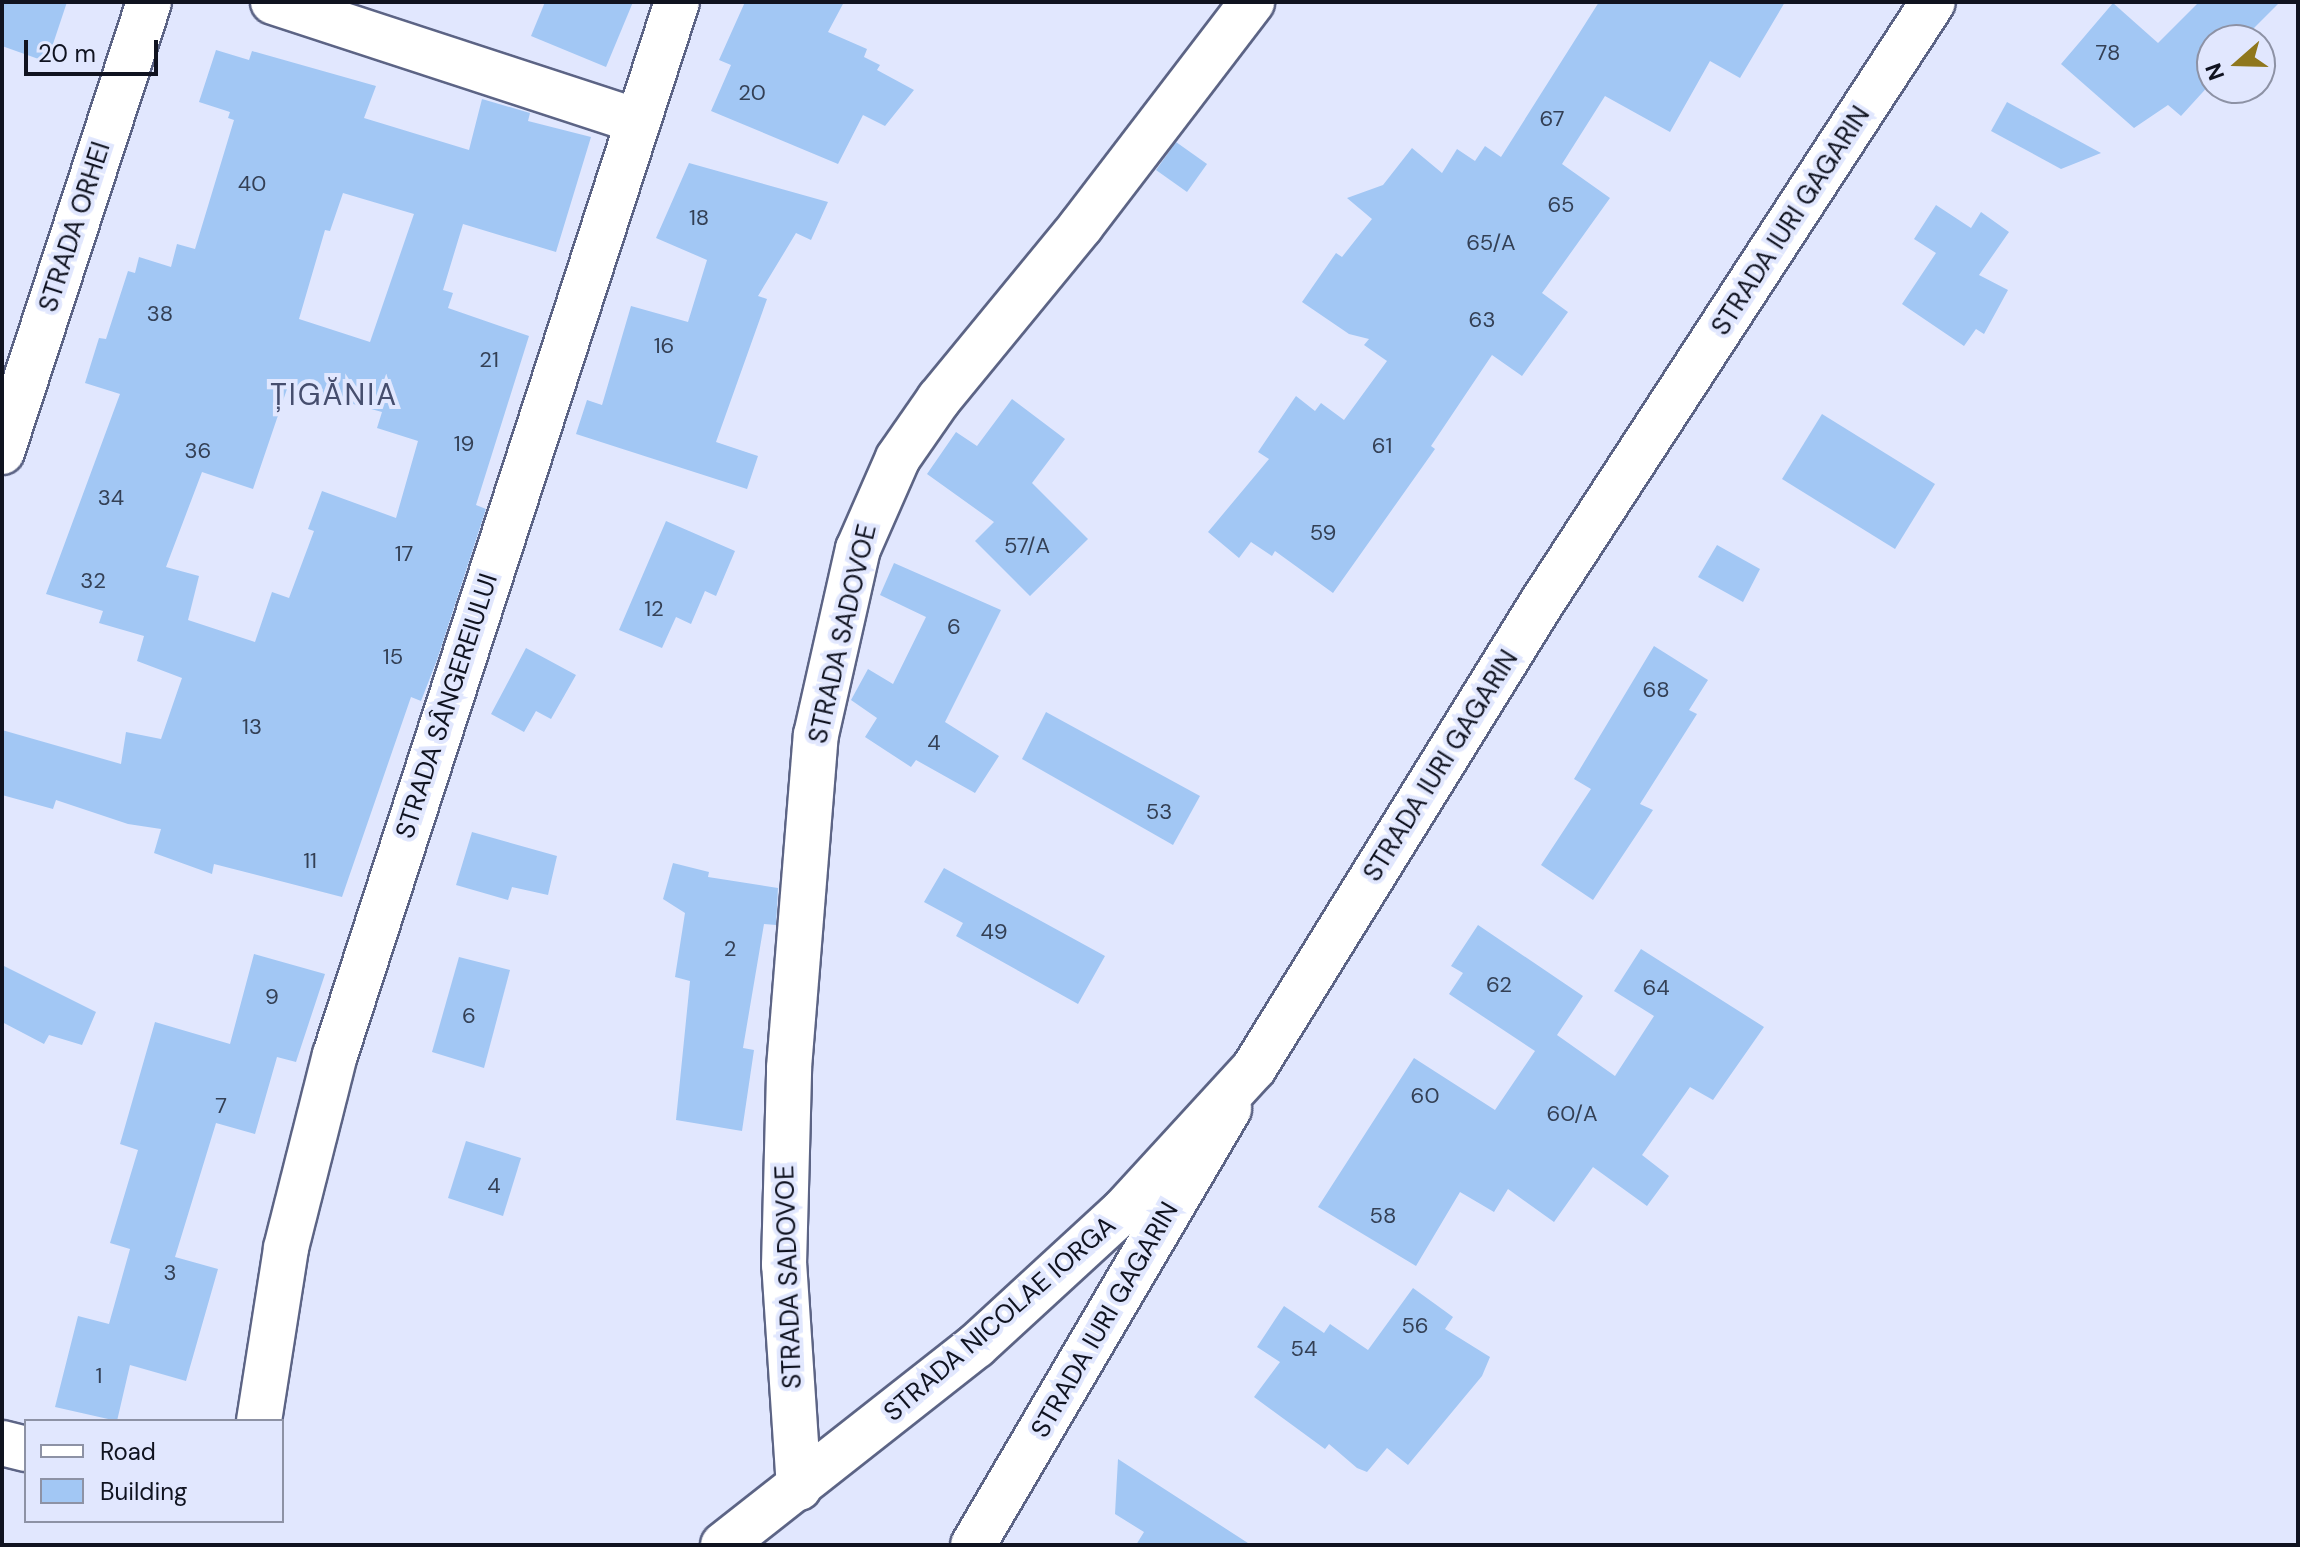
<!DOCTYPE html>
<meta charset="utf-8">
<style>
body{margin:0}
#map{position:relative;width:2300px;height:1547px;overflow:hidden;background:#e1e7fe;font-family:"DM Sans",sans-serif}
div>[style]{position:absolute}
.building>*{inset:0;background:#a2c7f4}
.roads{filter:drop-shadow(2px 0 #5c6485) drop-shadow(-2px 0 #5c6485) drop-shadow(0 2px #5c6485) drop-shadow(0 -2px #5c6485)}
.minor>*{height:44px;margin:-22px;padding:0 22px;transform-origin:22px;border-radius:22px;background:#fff}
.major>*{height:44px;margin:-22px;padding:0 22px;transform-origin:22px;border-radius:22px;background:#fff}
span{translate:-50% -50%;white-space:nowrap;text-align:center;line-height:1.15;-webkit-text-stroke:8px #e1e7fe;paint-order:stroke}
.number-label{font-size:22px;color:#344055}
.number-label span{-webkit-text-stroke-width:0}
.street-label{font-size:26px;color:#101320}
.quarter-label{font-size:30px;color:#464e6e;letter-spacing:2px}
.frame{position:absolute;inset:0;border:4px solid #101320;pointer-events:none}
.legend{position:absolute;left:24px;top:1419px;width:260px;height:104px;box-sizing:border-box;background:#e1e7fe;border:2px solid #8d92a5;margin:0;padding:10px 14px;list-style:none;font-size:24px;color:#101320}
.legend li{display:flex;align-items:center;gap:16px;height:40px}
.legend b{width:40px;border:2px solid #8d92a5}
.north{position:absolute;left:2196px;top:24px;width:80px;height:80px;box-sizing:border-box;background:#e1e7fe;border:2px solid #8d92a5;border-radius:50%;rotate:250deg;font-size:22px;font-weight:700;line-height:32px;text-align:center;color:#101320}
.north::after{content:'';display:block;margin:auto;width:28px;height:36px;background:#8f771d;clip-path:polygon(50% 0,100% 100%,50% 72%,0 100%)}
.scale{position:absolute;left:24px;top:40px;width:134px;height:36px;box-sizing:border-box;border:4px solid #101320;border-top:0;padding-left:10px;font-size:24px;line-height:28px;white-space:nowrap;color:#101320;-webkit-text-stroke:6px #e1e7fe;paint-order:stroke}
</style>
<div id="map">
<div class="building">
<i style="clip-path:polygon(2px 2px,67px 2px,47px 62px,2px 46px)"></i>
<i style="clip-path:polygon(545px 2px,633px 2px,606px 67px,531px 36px)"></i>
<i style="clip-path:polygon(745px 2px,844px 2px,828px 32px,867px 49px,864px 57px,880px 65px,877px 70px,914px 90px,885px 126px,863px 115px,838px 164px,711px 111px,731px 65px,719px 60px)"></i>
<i style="clip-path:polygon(1599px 2px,1785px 2px,1740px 78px,1710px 61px,1670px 132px,1605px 96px,1562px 164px,1610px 198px,1542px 293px,1568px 312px,1522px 376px,1492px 355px,1431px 446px,1435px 449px,1333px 593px,1275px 551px,1272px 556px,1251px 542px,1239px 558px,1208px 532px,1269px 459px,1258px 452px,1296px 396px,1315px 411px,1321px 403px,1344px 420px,1387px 361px,1364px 345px,1369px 339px,1349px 334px,1302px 302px,1336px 253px,1342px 257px,1372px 219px,1347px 198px,1383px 185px,1412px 148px,1442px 173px,1457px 149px,1475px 161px,1485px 146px,1501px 157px)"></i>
<i style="clip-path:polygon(2199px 2px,2280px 2px,2242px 40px,2212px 40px,2212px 82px,2181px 116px,2168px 105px,2134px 128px,2061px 64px,2113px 3px,2158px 43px)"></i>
<i style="clip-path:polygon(evenodd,216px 50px,249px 60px,252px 51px,376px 86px,364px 118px,469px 150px,482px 99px,530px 113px,528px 121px,591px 137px,556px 252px,463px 224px,443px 290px,453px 293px,448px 308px,529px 336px,476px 505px,486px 509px,437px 660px,421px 701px,411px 697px,342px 897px,214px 864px,212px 874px,154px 853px,161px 829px,128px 824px,56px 800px,53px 809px,2px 795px,2px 730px,121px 764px,126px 732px,161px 739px,182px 678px,137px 661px,144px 636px,99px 623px,103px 611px,46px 594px,120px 394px,85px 383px,99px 338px,106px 339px,128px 271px,135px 273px,139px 257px,171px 267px,177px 244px,195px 249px,234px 120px,228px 118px,230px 112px,199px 102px,216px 50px,343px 193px,414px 214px,370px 342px,299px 319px,325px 230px,330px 231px,343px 193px,216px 50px,288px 386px,382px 412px,377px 428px,418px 441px,396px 518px,322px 491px,308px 529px,314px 531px,289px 598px,272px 592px,255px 642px,188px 620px,199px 576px,166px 567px,202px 472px,253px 489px,288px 386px)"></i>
<i style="clip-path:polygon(2007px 102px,2101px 153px,2061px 169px,1991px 131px)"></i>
<i style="clip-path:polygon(1176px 142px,1207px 164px,1187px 192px,1156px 170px)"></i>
<i style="clip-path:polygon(689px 163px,828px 202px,811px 240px,796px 233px,758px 296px,767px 299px,716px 442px,758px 456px,747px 489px,576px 434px,587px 400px,602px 405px,631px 306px,688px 322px,707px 260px,656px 238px)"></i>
<i style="clip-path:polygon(1936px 205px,1971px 228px,1981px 212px,2009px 232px,1979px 275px,2008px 290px,1984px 334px,1976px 329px,1964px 346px,1902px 304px,1936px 253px,1914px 239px)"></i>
<i style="clip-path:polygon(1012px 399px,1065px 439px,1032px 483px,1088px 539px,1030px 596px,975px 541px,994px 522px,927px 474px,956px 432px,977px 446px)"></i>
<i style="clip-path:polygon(1822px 414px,1935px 484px,1895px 549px,1782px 479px)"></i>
<i style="clip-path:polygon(666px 521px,735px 551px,716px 596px,705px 591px,691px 624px,676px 617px,662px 648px,619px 630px)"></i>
<i style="clip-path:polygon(1717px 545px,1760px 569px,1743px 602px,1698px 577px)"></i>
<i style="clip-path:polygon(894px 563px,1001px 610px,945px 722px,999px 756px,975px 793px,916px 760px,911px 767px,865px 737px,877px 718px,851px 700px,868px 669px,893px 684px,926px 617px,880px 595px)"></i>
<i style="clip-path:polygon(1654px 646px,1708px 680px,1689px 710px,1697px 714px,1640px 804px,1653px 810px,1593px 900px,1541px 865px,1591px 789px,1574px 779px)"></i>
<i style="clip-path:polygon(526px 648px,576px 675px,551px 719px,536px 711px,524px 732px,491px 714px)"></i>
<i style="clip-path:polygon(1046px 712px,1200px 796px,1173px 845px,1022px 759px)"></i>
<i style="clip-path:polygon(472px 832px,557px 856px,548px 895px,512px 887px,508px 900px,456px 885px)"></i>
<i style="clip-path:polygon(673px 863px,709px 872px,708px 877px,778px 888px,776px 925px,764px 924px,743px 1048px,754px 1050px,742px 1131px,676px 1120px,690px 981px,675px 977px,685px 913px,663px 899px)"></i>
<i style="clip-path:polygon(944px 868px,1105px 956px,1078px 1004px,956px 936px,963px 923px,924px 902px)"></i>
<i style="clip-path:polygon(1478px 925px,1583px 996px,1557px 1035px,1615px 1076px,1654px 1016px,1614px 991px,1641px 949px,1764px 1027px,1713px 1100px,1690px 1087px,1642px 1155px,1669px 1176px,1647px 1206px,1593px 1167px,1554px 1222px,1508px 1189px,1494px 1212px,1460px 1192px,1416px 1266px,1318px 1207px,1414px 1058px,1495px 1110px,1535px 1051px,1449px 994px,1463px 973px,1451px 966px)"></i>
<i style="clip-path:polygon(254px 954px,325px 974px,296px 1062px,277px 1057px,255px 1134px,216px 1123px,175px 1257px,218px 1269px,186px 1381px,130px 1365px,117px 1421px,55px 1407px,78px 1316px,109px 1324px,130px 1249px,110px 1243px,138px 1150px,120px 1144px,155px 1022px,230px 1044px)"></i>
<i style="clip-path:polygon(459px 957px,510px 970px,484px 1068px,432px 1052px)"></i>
<i style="clip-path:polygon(2px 965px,96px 1012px,82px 1045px,49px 1035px,44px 1044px,2px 1022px)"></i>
<i style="clip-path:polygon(466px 1141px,521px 1158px,503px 1216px,448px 1198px)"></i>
<i style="clip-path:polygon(1413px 1288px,1453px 1317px,1445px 1329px,1490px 1357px,1482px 1376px,1408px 1465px,1387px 1448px,1367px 1472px,1357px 1468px,1329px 1444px,1325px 1449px,1254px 1397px,1280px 1362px,1257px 1347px,1284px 1306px,1324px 1333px,1330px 1324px,1368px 1350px)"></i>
<i style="clip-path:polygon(1118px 1459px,1251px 1545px,1136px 1545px,1144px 1532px,1115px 1514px)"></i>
</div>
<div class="roads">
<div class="minor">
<i style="left:273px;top:2px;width:384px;rotate:18.1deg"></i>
<i style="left:2px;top:452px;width:473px;rotate:-71.9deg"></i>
<i style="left:259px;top:1421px;width:175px;rotate:-81.1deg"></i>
<i style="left:286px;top:1248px;width:199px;rotate:-75.8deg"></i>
<i style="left:335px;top:1055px;width:1107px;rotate:-72.01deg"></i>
<i style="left:2px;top:1443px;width:25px;rotate:14deg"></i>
<i style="left:799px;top:1488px;width:224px;rotate:-93.8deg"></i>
<i style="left:784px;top:1265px;width:197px;rotate:-88.5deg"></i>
<i style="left:789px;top:1068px;width:334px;rotate:-85.4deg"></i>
<i style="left:816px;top:735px;width:191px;rotate:-77.3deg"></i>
<i style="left:858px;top:549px;width:99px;rotate:-66.3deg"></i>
<i style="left:898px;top:458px;width:72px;rotate:-55.2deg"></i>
<i style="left:939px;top:399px;width:224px;rotate:-50.6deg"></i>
<i style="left:1081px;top:226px;width:282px;rotate:-52.6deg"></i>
<i style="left:973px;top:1545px;width:506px;rotate:-59.58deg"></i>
</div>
<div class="major">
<i style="left:723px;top:1545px;width:322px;rotate:-38.2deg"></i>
<i style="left:976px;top:1346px;width:200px;rotate:-42.6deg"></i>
<i style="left:1123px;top:1211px;width:194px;rotate:-47.5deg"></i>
<i style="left:1254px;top:1068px;width:546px;rotate:-58.26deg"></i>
<i style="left:1541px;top:604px;width:718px;rotate:-56.93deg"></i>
</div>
</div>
<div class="number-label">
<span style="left:2108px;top:53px">78</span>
<span style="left:752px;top:93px">20</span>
<span style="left:1552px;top:119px">67</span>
<span style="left:252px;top:184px">40</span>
<span style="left:1561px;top:205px">65</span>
<span style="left:699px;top:218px">18</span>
<span style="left:1491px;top:243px">65/A</span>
<span style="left:160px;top:314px">38</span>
<span style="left:1482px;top:320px">63</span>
<span style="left:664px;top:346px">16</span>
<span style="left:489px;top:360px">21</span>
<span style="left:464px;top:444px">19</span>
<span style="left:1382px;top:446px">61</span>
<span style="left:198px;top:451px">36</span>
<span style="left:111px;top:498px">34</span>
<span style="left:1323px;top:533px">59</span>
<span style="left:1027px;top:546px">57/A</span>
<span style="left:404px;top:554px">17</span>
<span style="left:93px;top:581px">32</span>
<span style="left:654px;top:609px">12</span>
<span style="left:954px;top:627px">6</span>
<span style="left:393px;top:657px">15</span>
<span style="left:1656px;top:690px">68</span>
<span style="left:252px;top:727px">13</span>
<span style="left:934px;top:743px">4</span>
<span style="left:1159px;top:812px">53</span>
<span style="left:310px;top:861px">11</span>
<span style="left:994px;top:932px">49</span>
<span style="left:730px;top:949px">2</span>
<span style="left:1499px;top:985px">62</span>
<span style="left:1656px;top:988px">64</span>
<span style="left:272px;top:997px">9</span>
<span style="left:469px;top:1016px">6</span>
<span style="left:1425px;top:1096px">60</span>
<span style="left:221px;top:1106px">7</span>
<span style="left:1572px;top:1114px">60/A</span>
<span style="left:494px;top:1186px">4</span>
<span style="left:1383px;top:1216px">58</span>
<span style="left:170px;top:1273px">3</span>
<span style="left:1415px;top:1326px">56</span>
<span style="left:1304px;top:1349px">54</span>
<span style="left:99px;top:1376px">1</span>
</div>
<div class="street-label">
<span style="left:1791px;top:221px;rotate:-57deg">STRADA IURI GAGARIN</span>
<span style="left:75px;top:227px;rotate:-72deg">STRADA ORHEI</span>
<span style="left:843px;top:634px;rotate:-77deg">STRADA SADOVOE</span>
<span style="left:447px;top:706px;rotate:-72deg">STRADA SÂNGEREIULUI</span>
<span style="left:1441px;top:766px;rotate:-58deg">STRADA IURI GAGARIN</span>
<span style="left:789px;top:1277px;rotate:-92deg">STRADA SADOVOE</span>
<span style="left:1000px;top:1319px;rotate:-41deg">STRADA NICOLAE IORGA</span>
<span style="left:1105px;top:1320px;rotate:-60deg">STRADA IURI GAGARIN</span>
</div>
<div class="quarter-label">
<span style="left:334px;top:395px">ȚIGĂNIA</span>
</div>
<div class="frame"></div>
<ul class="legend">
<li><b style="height:10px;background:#fff"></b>Road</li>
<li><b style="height:22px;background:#a2c7f4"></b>Building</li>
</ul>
<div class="north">N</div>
<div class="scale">20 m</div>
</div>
